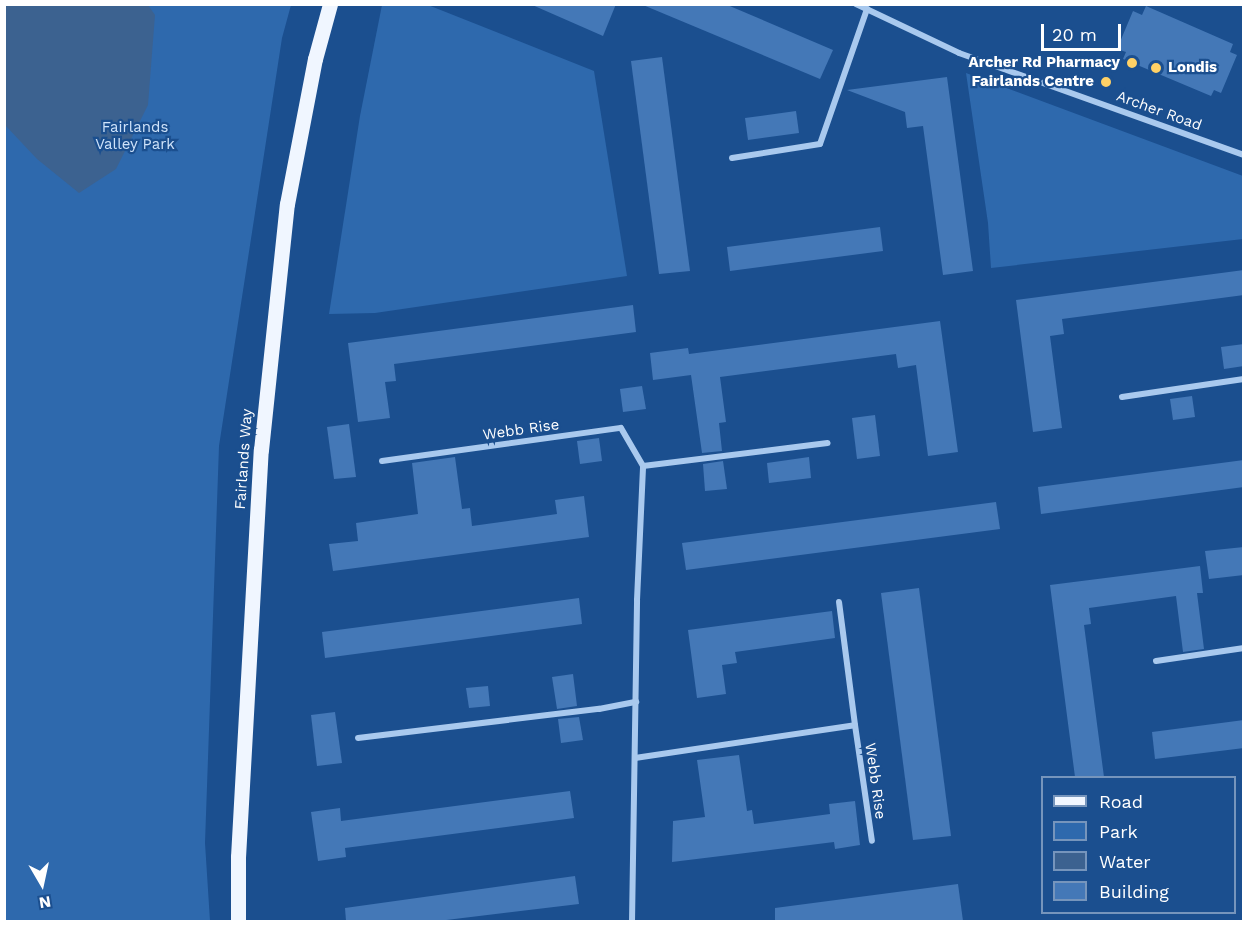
<!DOCTYPE html>
<style>
body{margin:0}
#map{position:relative;width:1248px;height:926px;overflow:hidden;background:#1b4f8f;font-family:"Work Sans",sans-serif}
div>[style]{position:absolute}
.green>*{inset:0;background:#2e69ad}
.water>*{inset:0;background:#3c6290}
.building>*{inset:0;background:#4478b7}
.minor>*{height:6px;margin:-3px;padding:0 3px;transform-origin:3px;border-radius:3px;background:#a9c9ee}
.primary>*{height:15px;margin:-7.5px;padding:0 7.5px;transform-origin:7.5px;border-radius:7.5px;background:#f0f6ff}
.dots>*{width:16px;height:16px;translate:-50% -50%;box-sizing:border-box;border:3px solid #1b4f8f;border-radius:50%}
span{translate:-50% -50%;white-space:nowrap;text-align:center;line-height:1.15;-webkit-text-stroke:4.5px #1b4f8f;paint-order:stroke}
.poi-label{font-size:15px;color:#fff;font-weight:700}
.right{translate:-100% -50%;text-align:right}
.left{translate:0 -50%;text-align:left}
.street-label{font-size:15px;color:#fff}
.park-label{font-size:15px;color:#cfe3fa}
.frame{position:absolute;inset:0;border:6px solid #fff;pointer-events:none}
.legend{position:absolute;left:1041px;top:776px;width:195px;height:138px;box-sizing:border-box;background:#1b4f8f;border:2px solid #7695bc;margin:0;padding:8px 10px;list-style:none;font-size:18px;color:#fff}
.legend li{display:flex;align-items:center;gap:12px;height:30px}
.legend b{width:30px;border:2px solid #7695bc}
.north{position:absolute;left:12px;top:854px;width:60px;height:60px;-webkit-text-stroke:4px #1b4f8f;paint-order:stroke;rotate:171deg;font-size:16px;font-weight:700;line-height:24px;text-align:center;color:#fff}
.north::after{content:'';display:block;margin:auto;width:21px;height:27px;background:#fff;clip-path:polygon(50% 0,100% 100%,50% 72%,0 100%)}
.scale{position:absolute;left:1041px;top:24px;width:80px;height:27px;box-sizing:border-box;border:3px solid #fff;border-top:0;padding-left:8px;font-size:18px;line-height:21px;white-space:nowrap;color:#fff;-webkit-text-stroke:4px #1b4f8f;paint-order:stroke}
</style>
<div id="map">
<div class="green">
<i style="clip-path:polygon(5px 5px,291px 5px,282px 38px,219px 446px,205px 843px,210px 921px,5px 922px)"></i>
<i style="clip-path:polygon(382px 5px,428px 5px,594px 71px,627px 276px,375px 313px,329px 314px,360px 116px)"></i>
<i style="clip-path:polygon(966px 73px,1243px 176px,1243px 239px,991px 268px,988px 223px)"></i>
</div>
<div class="water">
<i style="clip-path:polygon(5px 4px,148px 5px,155px 15px,148px 105px,116px 169px,79px 193px,37px 159px,5px 125px)"></i>
</div>
<div class="building">
<i style="clip-path:polygon(530px 4px,616px 4px,603px 36px)"></i>
<i style="clip-path:polygon(725px 4px,833px 50px,820px 79px,643px 5px)"></i>
<i style="clip-path:polygon(1146px 6px,1233px 44px,1230px 52px,1237px 55px,1221px 93px,1214px 90px,1211px 96px,1123px 59px,1126px 52px,1117px 49px,1133px 11px,1142px 15px)"></i>
<i style="clip-path:polygon(662px 57px,690px 271px,659px 274px,631px 61px)"></i>
<i style="clip-path:polygon(947px 77px,973px 271px,943px 275px,923px 126px,907px 128px,905px 112px,847px 90px)"></i>
<i style="clip-path:polygon(796px 111px,799px 133px,748px 140px,745px 118px)"></i>
<i style="clip-path:polygon(880px 227px,883px 251px,730px 271px,727px 247px)"></i>
<i style="clip-path:polygon(1244px 270px,1244px 295px,1062px 319px,1064px 334px,1050px 336px,1062px 428px,1033px 432px,1016px 300px)"></i>
<i style="clip-path:polygon(633px 305px,636px 332px,394px 364px,396px 381px,385px 382px,390px 418px,358px 422px,348px 343px)"></i>
<i style="clip-path:polygon(940px 321px,958px 452px,928px 456px,916px 365px,898px 368px,896px 354px,720px 377px,726px 422px,719px 423px,722px 451px,702px 453px,691px 375px,653px 380px,650px 353px,688px 348px,689px 354px)"></i>
<i style="clip-path:polygon(1244px 344px,1244px 366px,1224px 369px,1221px 347px)"></i>
<i style="clip-path:polygon(642px 386px,646px 409px,623px 412px,620px 389px)"></i>
<i style="clip-path:polygon(1192px 396px,1195px 417px,1173px 420px,1170px 399px)"></i>
<i style="clip-path:polygon(875px 415px,880px 456px,857px 459px,852px 418px)"></i>
<i style="clip-path:polygon(349px 424px,356px 477px,334px 479px,327px 427px)"></i>
<i style="clip-path:polygon(599px 438px,602px 461px,580px 464px,577px 441px)"></i>
<i style="clip-path:polygon(455px 457px,462px 509px,470px 508px,472px 526px,557px 514px,555px 500px,584px 496px,589px 537px,333px 571px,329px 544px,358px 541px,356px 523px,418px 514px,412px 463px)"></i>
<i style="clip-path:polygon(809px 457px,811px 478px,769px 483px,767px 463px)"></i>
<i style="clip-path:polygon(1244px 460px,1244px 487px,1041px 514px,1038px 487px)"></i>
<i style="clip-path:polygon(723px 461px,727px 489px,705px 491px,703px 464px)"></i>
<i style="clip-path:polygon(996px 502px,1000px 529px,686px 570px,682px 543px)"></i>
<i style="clip-path:polygon(1244px 547px,1244px 575px,1209px 579px,1205px 551px)"></i>
<i style="clip-path:polygon(1200px 566px,1203px 593px,1197px 593px,1204px 649px,1183px 652px,1176px 596px,1089px 608px,1091px 624px,1084px 625px,1104px 777px,1075px 777px,1050px 585px)"></i>
<i style="clip-path:polygon(919px 588px,951px 836px,913px 840px,881px 593px)"></i>
<i style="clip-path:polygon(579px 598px,582px 624px,325px 658px,322px 632px)"></i>
<i style="clip-path:polygon(832px 611px,835px 638px,735px 652px,737px 663px,722px 665px,726px 694px,697px 698px,688px 630px)"></i>
<i style="clip-path:polygon(573px 674px,577px 706px,557px 709px,552px 677px)"></i>
<i style="clip-path:polygon(488px 686px,490px 706px,469px 708px,466px 688px)"></i>
<i style="clip-path:polygon(335px 712px,342px 763px,317px 766px,311px 715px)"></i>
<i style="clip-path:polygon(579px 717px,583px 740px,561px 743px,558px 719px)"></i>
<i style="clip-path:polygon(1244px 720px,1244px 748px,1155px 759px,1152px 732px)"></i>
<i style="clip-path:polygon(739px 755px,747px 811px,752px 810px,754px 824px,830px 814px,829px 804px,855px 801px,860px 845px,835px 849px,834px 842px,672px 862px,673px 821px,705px 817px,697px 760px)"></i>
<i style="clip-path:polygon(570px 791px,574px 818px,345px 848px,346px 857px,318px 861px,311px 812px,340px 808px,341px 821px)"></i>
<i style="clip-path:polygon(575px 876px,579px 904px,438px 921px,346px 921px,345px 908px)"></i>
<i style="clip-path:polygon(958px 884px,963px 921px,775px 921px,775px 908px)"></i>
</div>
<div class="minor">
<i style="left:856px;top:4px;width:114px;rotate:25.4deg"></i>
<i style="left:959px;top:53px;width:303px;rotate:19.7deg"></i>
<i style="left:732px;top:158px;width:89px;rotate:-9deg"></i>
<i style="left:820px;top:144px;width:143px;rotate:-70.8deg"></i>
<i style="left:1122px;top:397px;width:123px;rotate:-8.4deg"></i>
<i style="left:382px;top:461px;width:241px;rotate:-7.9deg"></i>
<i style="left:621px;top:428px;width:44px;rotate:59.9deg"></i>
<i style="left:1156px;top:661px;width:89px;rotate:-8.4deg"></i>
<i style="left:855px;top:725px;width:117px;rotate:81.7deg"></i>
<i style="left:358px;top:738px;width:243px;rotate:-6.9deg"></i>
<i style="left:599px;top:709px;width:38px;rotate:-11deg"></i>
<i style="left:635px;top:758px;width:222px;rotate:-8.5deg"></i>
<i style="left:855px;top:725px;width:124px;rotate:-97.4deg"></i>
<i style="left:632px;top:922px;width:322px;rotate:-89.1deg"></i>
<i style="left:637px;top:600px;width:134px;rotate:-87.4deg"></i>
<i style="left:643px;top:466px;width:186px;rotate:-7.1deg"></i>
</div>
<div class="primary">
<i style="left:238px;top:922px;width:65px;rotate:-90deg"></i>
<i style="left:238px;top:857px;width:408px;rotate:-86.8deg"></i>
<i style="left:261px;top:450px;width:247px;rotate:-84deg"></i>
<i style="left:287px;top:204px;width:148px;rotate:-79.1deg"></i>
<i style="left:315px;top:59px;width:57px;rotate:-74.7deg"></i>
</div>
<div class="dots">
<i style="left:1132px;top:63px;background:#ffd166"></i>
<i style="left:1156px;top:68px;background:#ffd166"></i>
<i style="left:1106px;top:82px;background:#ffd166"></i>
</div>
<div class="poi-label">
<span class="right" style="left:1120px;top:63px">Archer Rd Pharmacy</span>
<span class="left" style="left:1168px;top:68px">Londis</span>
<span class="right" style="left:1094px;top:82px">Fairlands Centre</span>
</div>
<div class="street-label">
<span style="left:1159px;top:111px;rotate:20deg">Archer Road</span>
<span style="left:521px;top:430px;rotate:-8deg">Webb Rise</span>
<span style="left:244px;top:459px;rotate:-86deg">Fairlands Way</span>
<span style="left:875px;top:781px;rotate:82deg">Webb Rise</span>
</div>
<div class="park-label">
<span style="left:135px;top:136px">Fairlands<br>Valley Park</span>
</div>
<div class="frame"></div>
<ul class="legend">
<li><b style="height:8px;background:#f0f6ff"></b>Road</li>
<li><b style="height:16px;background:#2e69ad"></b>Park</li>
<li><b style="height:16px;background:#3c6290"></b>Water</li>
<li><b style="height:16px;background:#4478b7"></b>Building</li>
</ul>
<div class="north">N</div>
<div class="scale">20 m</div>
</div>
